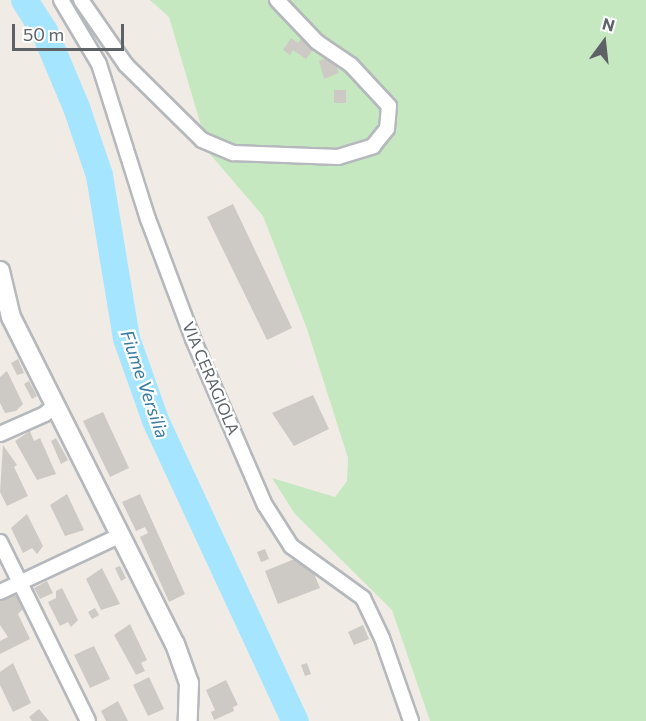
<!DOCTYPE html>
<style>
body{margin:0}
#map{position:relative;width:646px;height:721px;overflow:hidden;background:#f0ece5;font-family:Commissioner,sans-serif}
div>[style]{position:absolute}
.green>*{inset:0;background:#c6e8c0}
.river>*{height:27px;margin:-13.5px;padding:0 13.5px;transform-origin:13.5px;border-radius:13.5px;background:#a5e5ff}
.building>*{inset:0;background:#cdc9c4}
.roads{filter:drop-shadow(2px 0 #b5b8bc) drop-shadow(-2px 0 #b5b8bc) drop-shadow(0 2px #b5b8bc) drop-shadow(0 -2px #b5b8bc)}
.street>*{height:14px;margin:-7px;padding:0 7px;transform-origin:7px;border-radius:7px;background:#fff}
.secondary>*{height:18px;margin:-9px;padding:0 9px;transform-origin:9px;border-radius:9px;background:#fff}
span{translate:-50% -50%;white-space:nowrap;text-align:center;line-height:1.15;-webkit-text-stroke:4.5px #fff;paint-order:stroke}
.street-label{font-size:16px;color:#5c6266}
.water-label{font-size:18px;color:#387ca3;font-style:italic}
.north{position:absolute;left:574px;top:12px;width:60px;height:60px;-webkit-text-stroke:4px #fff;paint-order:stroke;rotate:15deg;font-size:16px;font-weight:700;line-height:24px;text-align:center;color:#5c6266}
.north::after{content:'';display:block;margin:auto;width:21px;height:27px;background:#5c6266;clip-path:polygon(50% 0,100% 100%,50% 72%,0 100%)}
.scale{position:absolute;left:12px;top:24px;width:112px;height:27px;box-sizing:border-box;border:3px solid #5c6266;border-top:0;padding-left:8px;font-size:18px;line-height:21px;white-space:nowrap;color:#5c6266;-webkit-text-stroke:4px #fff;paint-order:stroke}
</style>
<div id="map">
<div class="green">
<i style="clip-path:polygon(150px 0,646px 0,646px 721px,430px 721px,392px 610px,295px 514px,272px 478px,335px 497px,347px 481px,348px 458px,307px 329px,263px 216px,209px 153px,169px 17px)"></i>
</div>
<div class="river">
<i style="left:24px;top:0;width:37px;rotate:57deg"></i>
<i style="left:44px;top:31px;width:82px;rotate:67.2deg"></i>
<i style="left:76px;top:107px;width:72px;rotate:71.3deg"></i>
<i style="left:99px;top:175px;width:165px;rotate:80.6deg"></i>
<i style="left:126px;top:338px;width:87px;rotate:70.5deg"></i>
<i style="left:155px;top:420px;width:332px;rotate:65.1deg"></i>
</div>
<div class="building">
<i style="clip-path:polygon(291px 38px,298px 43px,301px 39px,314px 48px,306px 59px,293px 50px,290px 55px,283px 50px)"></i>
<i style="clip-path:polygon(332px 56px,339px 73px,324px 79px,319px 61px)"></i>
<i style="clip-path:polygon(334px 90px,346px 90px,346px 103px,334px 103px)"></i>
<i style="clip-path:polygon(233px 204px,292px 328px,267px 340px,207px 217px)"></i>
<i style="clip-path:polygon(18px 359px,24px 373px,17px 375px,11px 363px)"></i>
<i style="clip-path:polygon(7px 371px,23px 404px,16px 411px,5px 413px,0 403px,0 377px)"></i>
<i style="clip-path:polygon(29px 381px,37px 396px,32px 399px,24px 384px)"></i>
<i style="clip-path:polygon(313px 395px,329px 429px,294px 446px,272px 413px)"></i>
<i style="clip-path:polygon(103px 412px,129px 468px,110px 477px,83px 421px)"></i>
<i style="clip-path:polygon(30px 431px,34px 441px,40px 438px,56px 474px,37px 480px,15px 441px)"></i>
<i style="clip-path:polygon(56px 438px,68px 460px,61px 464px,51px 441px)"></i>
<i style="clip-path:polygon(3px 445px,17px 465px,14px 467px,28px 496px,7px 506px,0 492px)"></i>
<i style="clip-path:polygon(67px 494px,84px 530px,65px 536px,50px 505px)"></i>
<i style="clip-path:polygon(140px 494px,185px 594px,169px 602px,140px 537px,148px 533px,145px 527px,136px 531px,122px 502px)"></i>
<i style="clip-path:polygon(27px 514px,43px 546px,37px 554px,32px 548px,23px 553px,11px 528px)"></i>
<i style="clip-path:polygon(265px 549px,269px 559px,261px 562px,257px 552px)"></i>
<i style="clip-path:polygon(297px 558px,312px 569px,320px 588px,278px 604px,265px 571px)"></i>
<i style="clip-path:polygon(120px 566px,126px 578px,121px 581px,115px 568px)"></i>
<i style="clip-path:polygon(102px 568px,120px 604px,101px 610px,86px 579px)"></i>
<i style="clip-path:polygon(47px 581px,53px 593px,40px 599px,34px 588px)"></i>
<i style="clip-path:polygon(62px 588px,78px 620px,71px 627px,68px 622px,60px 626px,48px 602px,56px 598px,56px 591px)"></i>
<i style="clip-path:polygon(9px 595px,21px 596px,26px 606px,18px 614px,30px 639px,0 654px,0 641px,8px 637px,0 625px,0 600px)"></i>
<i style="clip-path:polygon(95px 608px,99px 615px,92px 619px,88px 612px)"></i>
<i style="clip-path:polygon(130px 624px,147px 660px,141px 663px,145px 671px,136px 675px,114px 635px)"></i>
<i style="clip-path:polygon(363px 625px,369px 639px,354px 645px,348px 632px)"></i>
<i style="clip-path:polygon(94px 646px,110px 679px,90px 688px,74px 655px)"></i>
<i style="clip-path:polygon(13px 663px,31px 703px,13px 712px,0 685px,0 672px)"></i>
<i style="clip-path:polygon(307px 663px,311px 674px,305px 676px,301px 665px)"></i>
<i style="clip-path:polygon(149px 677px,164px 709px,148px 716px,133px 685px)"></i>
<i style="clip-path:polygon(226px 680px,238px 705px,233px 707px,234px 711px,214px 720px,211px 712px,215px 710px,206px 690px)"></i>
<i style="clip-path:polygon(118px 701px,128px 721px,106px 721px,101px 711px)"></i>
<i style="clip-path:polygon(39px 709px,49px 721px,32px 721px,29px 717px)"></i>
</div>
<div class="roads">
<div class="street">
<i style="left:61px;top:0;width:74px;rotate:59.3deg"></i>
<i style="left:99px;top:64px;width:163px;rotate:72.5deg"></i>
<i style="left:148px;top:219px;width:128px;rotate:69.4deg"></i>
<i style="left:193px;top:339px;width:181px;rotate:66.6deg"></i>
<i style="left:265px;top:505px;width:49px;rotate:57.6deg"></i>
<i style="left:291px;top:546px;width:89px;rotate:35.8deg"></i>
<i style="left:363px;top:598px;width:44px;rotate:64.6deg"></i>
<i style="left:382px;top:638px;width:88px;rotate:70.7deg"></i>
<i style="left:81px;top:0;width:79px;rotate:55.3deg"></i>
<i style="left:126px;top:65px;width:107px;rotate:44.6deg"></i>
<i style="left:202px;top:140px;width:34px;rotate:23deg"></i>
<i style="left:233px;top:153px;width:105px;rotate:2.2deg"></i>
<i style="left:338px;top:157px;width:37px;rotate:-17deg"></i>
<i style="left:373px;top:146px;width:22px;rotate:-51deg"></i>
<i style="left:387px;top:129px;width:23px;rotate:-85deg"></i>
<i style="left:389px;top:106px;width:56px;rotate:-132.8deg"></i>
<i style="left:351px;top:65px;width:41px;rotate:-145.9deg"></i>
<i style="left:317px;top:42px;width:58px;rotate:-133.6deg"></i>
<i style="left:0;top:434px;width:49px;rotate:-24deg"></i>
<i style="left:45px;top:414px;width:12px;rotate:-42deg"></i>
<i style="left:0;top:542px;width:199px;rotate:63.8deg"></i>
<i style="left:0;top:592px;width:134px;rotate:-25.2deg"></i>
</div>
<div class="secondary">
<i style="left:0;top:271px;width:47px;rotate:76.6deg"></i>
<i style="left:11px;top:317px;width:366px;rotate:63.4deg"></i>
<i style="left:175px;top:644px;width:41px;rotate:70.3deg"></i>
<i style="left:189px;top:683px;width:38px;rotate:92deg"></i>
</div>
</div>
<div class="street-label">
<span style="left:211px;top:378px;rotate:67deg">VIA CERAGIOLA</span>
</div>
<div class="water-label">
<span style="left:145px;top:384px;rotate:71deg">Fiume Versilia</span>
</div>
<div class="north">N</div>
<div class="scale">50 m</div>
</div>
